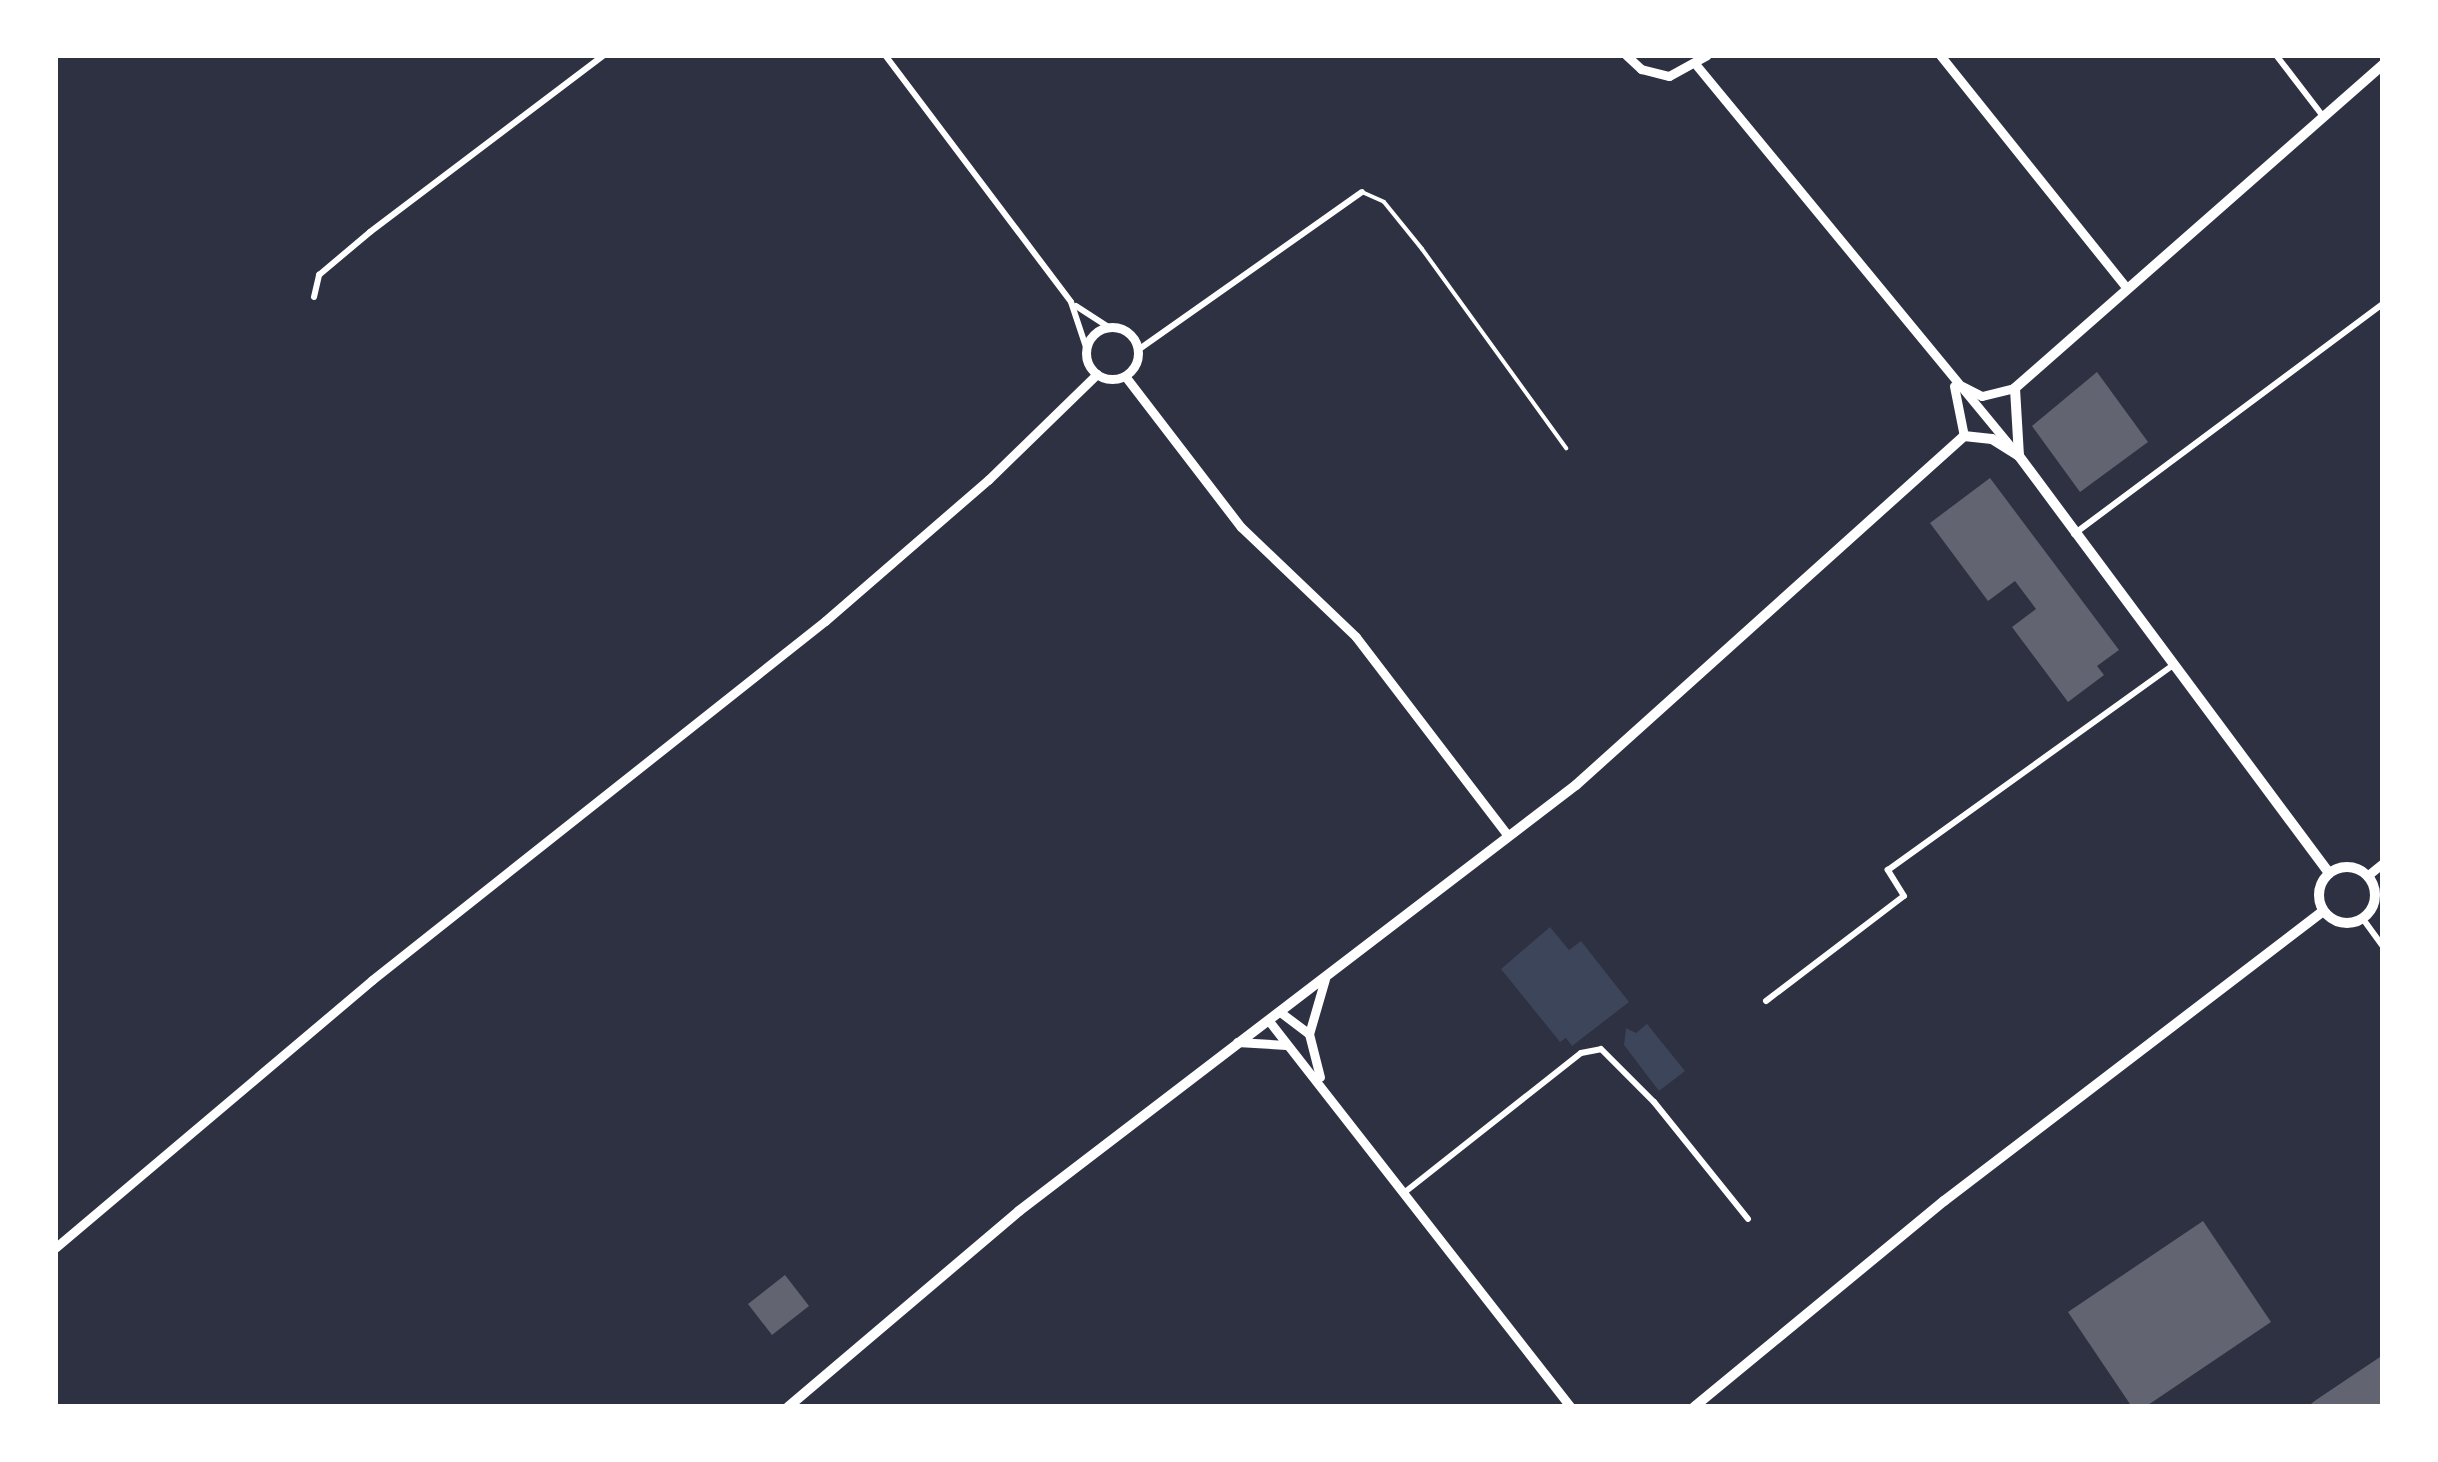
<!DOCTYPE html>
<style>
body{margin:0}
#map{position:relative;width:2438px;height:1462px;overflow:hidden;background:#2d3142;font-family:"Source Sans 3",sans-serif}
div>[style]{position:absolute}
.green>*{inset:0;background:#3c4559}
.building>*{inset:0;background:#626471}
.service>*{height:4px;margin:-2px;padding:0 2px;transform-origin:2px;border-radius:2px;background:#fff}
.minor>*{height:6px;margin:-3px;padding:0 3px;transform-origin:3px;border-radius:3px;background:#fff}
.tertiary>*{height:9px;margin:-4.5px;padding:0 4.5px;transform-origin:4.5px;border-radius:4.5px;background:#fff}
.tertiary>.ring{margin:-4.5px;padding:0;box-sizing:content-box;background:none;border:9px solid #fff;border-radius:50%}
.secondary>*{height:10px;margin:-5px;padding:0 5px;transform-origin:5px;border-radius:5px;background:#fff}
.secondary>.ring{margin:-5px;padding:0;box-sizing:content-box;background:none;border:10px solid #fff;border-radius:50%}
span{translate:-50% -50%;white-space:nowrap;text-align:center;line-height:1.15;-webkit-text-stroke:10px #fff;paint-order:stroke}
.frame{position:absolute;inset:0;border:58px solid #fff;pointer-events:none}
</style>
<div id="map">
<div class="green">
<i style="clip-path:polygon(1550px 927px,1569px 950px,1581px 941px,1629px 1002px,1572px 1046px,1566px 1038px,1560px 1042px,1501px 969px)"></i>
<i style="clip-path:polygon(1647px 1024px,1685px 1071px,1659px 1091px,1624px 1045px,1626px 1028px,1636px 1033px)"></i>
</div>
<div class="building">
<i style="clip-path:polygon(2097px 372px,2148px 442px,2080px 492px,2032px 426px)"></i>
<i style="clip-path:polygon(1990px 478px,2119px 650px,2097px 666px,2104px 675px,2068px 702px,2012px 627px,2036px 609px,2015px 581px,1988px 601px,1930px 523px)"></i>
<i style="clip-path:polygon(2203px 1221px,2271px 1322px,2145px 1407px,2132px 1407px,2068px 1312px)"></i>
<i style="clip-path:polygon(785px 1275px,809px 1306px,772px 1335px,748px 1304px)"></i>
<i style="clip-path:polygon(2383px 1355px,2383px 1407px,2307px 1407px,2316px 1400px)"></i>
</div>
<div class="service">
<i style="left:1362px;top:192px;width:24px;rotate:24deg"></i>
<i style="left:1384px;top:202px;width:60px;rotate:51deg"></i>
<i style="left:1422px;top:249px;width:246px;rotate:54.1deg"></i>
</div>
<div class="minor">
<i style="left:885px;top:55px;width:309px;rotate:53deg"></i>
<i style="left:1071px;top:302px;width:51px;rotate:71.6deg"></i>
<i style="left:2276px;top:55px;width:76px;rotate:52.5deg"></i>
<i style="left:314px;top:297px;width:23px;rotate:-77deg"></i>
<i style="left:319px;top:275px;width:67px;rotate:-40.1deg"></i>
<i style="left:370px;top:232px;width:293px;rotate:-37.1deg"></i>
<i style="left:1076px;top:306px;width:40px;rotate:32.9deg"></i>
<i style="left:1138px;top:350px;width:274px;rotate:-35.2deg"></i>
<i style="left:2074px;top:534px;width:385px;rotate:-36.7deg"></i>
<i style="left:2363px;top:919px;width:34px;rotate:54deg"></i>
<i style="left:1766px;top:1001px;width:173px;rotate:-37.3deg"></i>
<i style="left:1904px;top:896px;width:31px;rotate:-122deg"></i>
<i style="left:1888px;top:870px;width:351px;rotate:-35.7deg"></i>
<i style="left:1405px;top:1192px;width:224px;rotate:-38.3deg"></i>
<i style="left:1581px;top:1053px;width:20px;rotate:-11deg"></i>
<i style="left:1601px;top:1049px;width:75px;rotate:45deg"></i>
<i style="left:1654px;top:1102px;width:150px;rotate:51.2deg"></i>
</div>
<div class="tertiary">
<i style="left:1626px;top:55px;width:21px;rotate:43deg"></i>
<i style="left:1641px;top:69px;width:29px;rotate:14deg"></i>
<i style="left:1669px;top:76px;width:43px;rotate:-28.9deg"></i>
<i style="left:1940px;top:55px;width:297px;rotate:51.3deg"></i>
<i style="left:1697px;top:66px;width:497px;rotate:50.5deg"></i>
<i class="ring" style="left:1086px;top:327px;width:43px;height:43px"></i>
<i style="left:1125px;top:376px;width:190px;rotate:52.5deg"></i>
<i style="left:1241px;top:527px;width:159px;rotate:43.7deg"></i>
<i style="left:1356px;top:637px;width:250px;rotate:52.6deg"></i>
<i style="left:1954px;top:386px;width:51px;rotate:78.7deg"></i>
<i style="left:1962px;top:386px;width:22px;rotate:27deg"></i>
<i style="left:1982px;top:396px;width:34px;rotate:-14deg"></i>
<i style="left:2367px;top:876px;width:21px;rotate:-39deg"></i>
<i style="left:1280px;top:1012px;width:36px;rotate:37deg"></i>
<i style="left:1269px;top:1021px;width:490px;rotate:52deg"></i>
<i style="left:1237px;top:1042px;width:49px;rotate:3.5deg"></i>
<i style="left:1320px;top:1077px;width:44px;rotate:-104.3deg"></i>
<i style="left:1309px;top:1034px;width:57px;rotate:-73.8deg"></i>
<i style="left:55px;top:1248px;width:415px;rotate:-40.2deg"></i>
<i style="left:372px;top:980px;width:578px;rotate:-38.4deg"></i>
<i style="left:825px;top:621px;width:216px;rotate:-40.9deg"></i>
<i style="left:988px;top:480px;width:152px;rotate:-44.2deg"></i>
</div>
<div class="secondary">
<i style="left:2019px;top:456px;width:68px;rotate:-93.4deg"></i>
<i style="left:2015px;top:388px;width:490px;rotate:-41.3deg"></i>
<i class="ring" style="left:2319px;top:867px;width:46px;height:46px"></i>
<i style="left:788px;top:1407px;width:303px;rotate:-40.3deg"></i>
<i style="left:1019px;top:1211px;width:701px;rotate:-37.41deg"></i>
<i style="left:1576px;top:785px;width:522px;rotate:-41.97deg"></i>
<i style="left:1964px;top:436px;width:28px;rotate:6deg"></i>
<i style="left:1992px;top:439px;width:32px;rotate:32deg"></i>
<i style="left:2019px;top:456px;width:520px;rotate:53.37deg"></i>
<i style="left:1694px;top:1407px;width:324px;rotate:-39.5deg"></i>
<i style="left:1944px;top:1201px;width:477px;rotate:-37.4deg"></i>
</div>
<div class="frame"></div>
</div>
